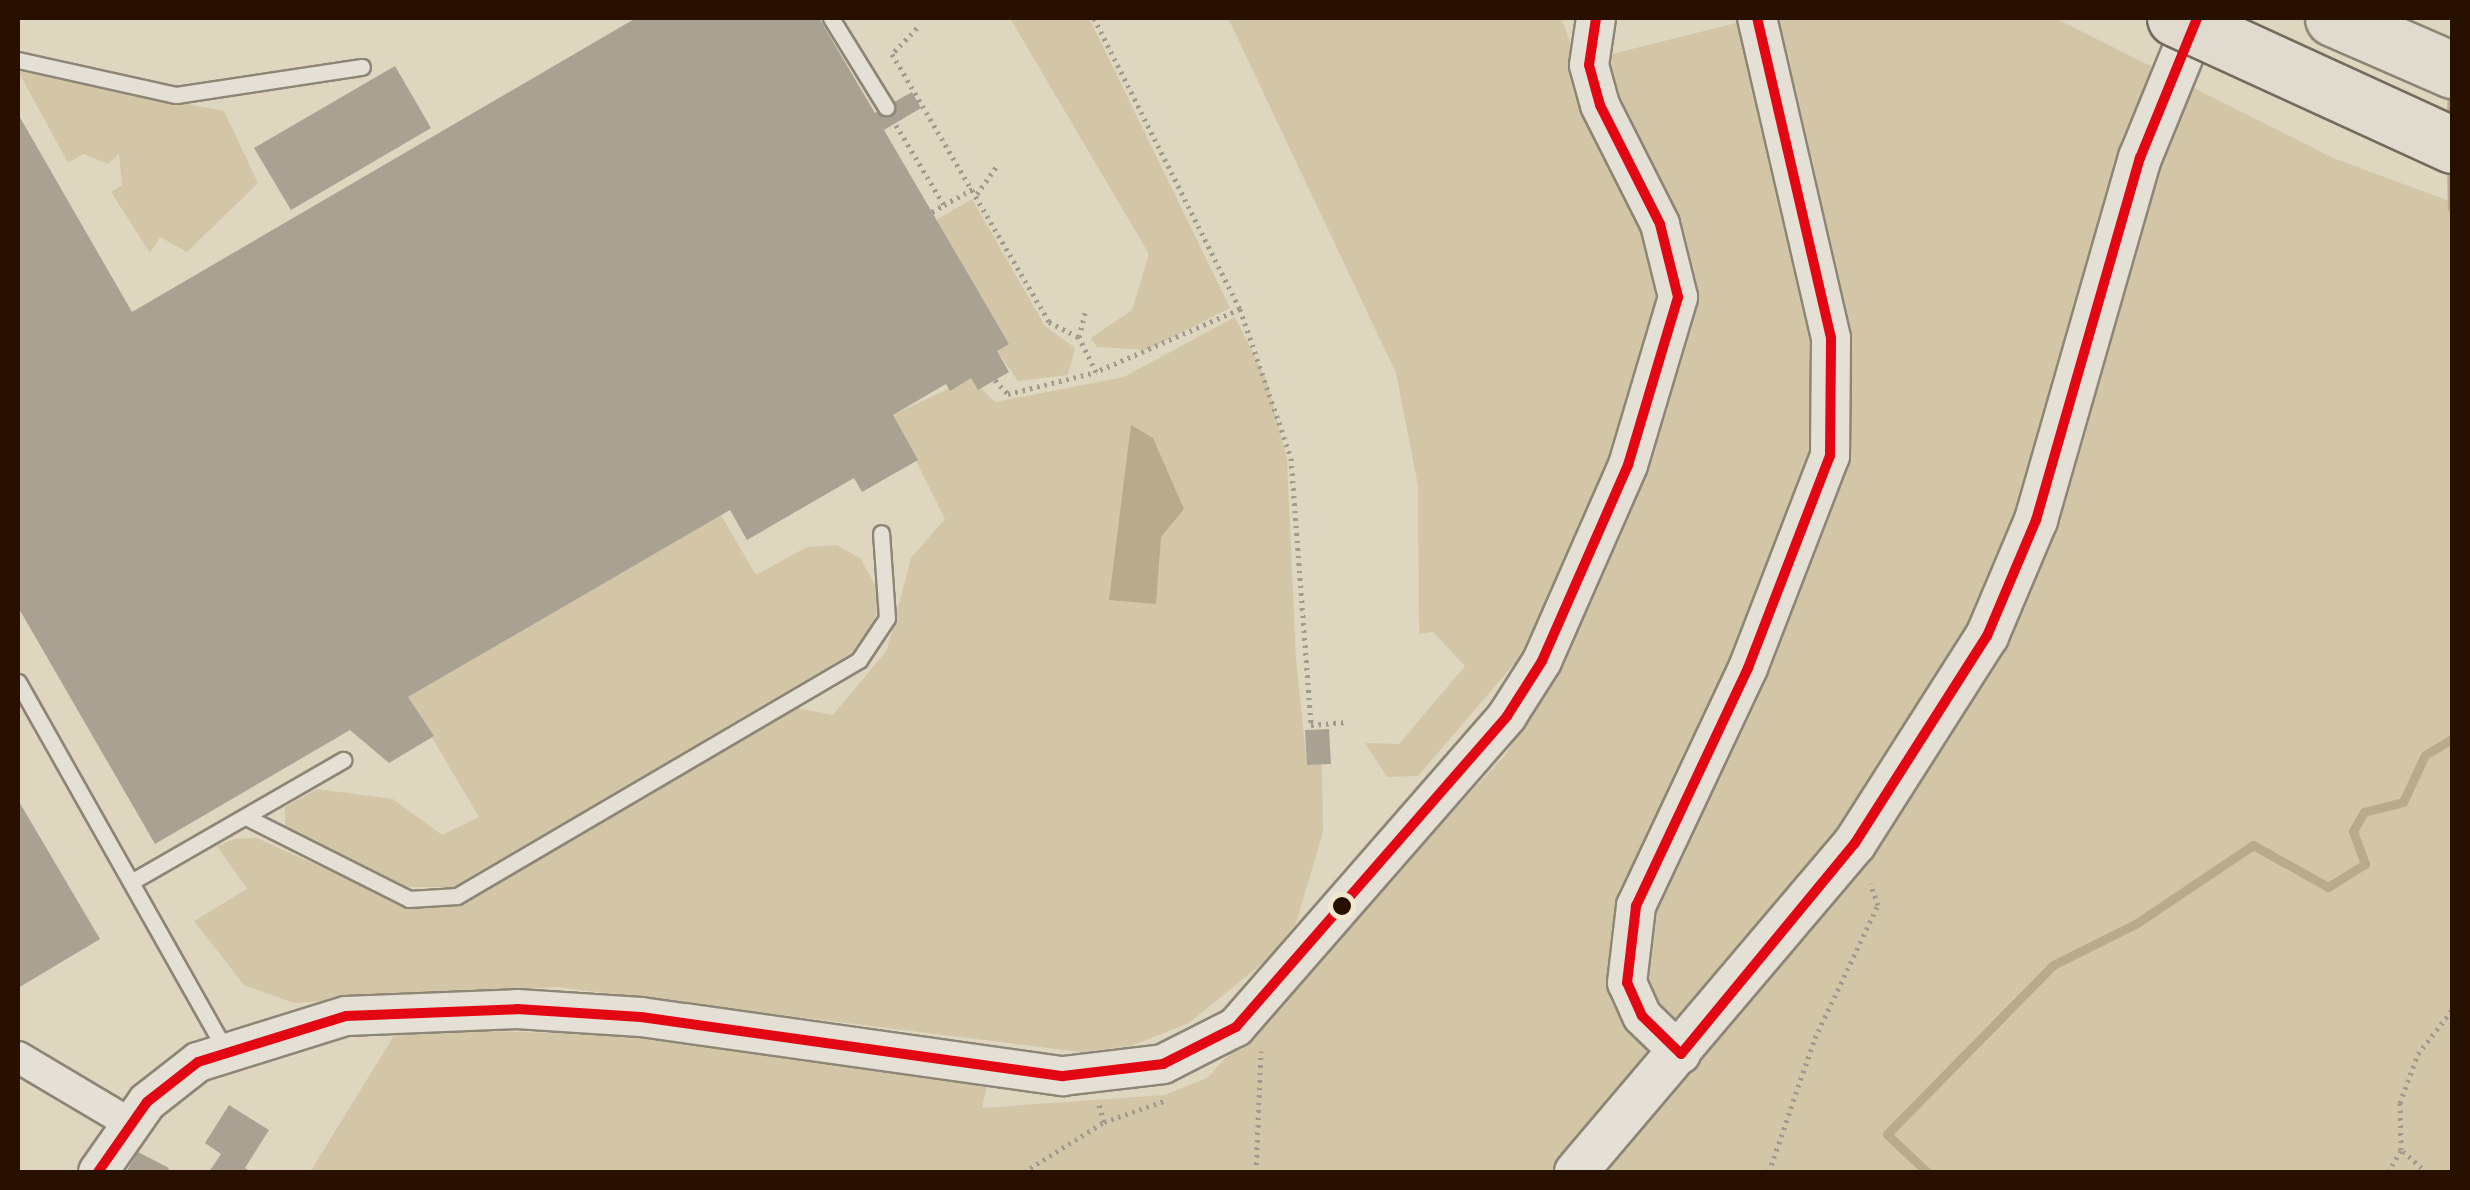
<!DOCTYPE html>
<style>
body{margin:0}
#map{position:relative;width:2470px;height:1190px;overflow:hidden;background:#ded6bf;font-family:"IM FELL French Canon",serif}
div>[style]{position:absolute}
.green>*{inset:0;background:#d3c6a7}
.water>*{inset:0;background:#b9aa8b}
.stream>*{height:9px;margin:-4.5px;padding:0 4.5px;transform-origin:4.5px;border-radius:4.5px;background:#b9aa8b}
.building>*{inset:0;background:#a9a292}
.path>*{height:5px;margin-top:-2.5px;transform-origin:0;background:repeating-linear-gradient(90deg,#a09a8f 0 2.5px,transparent 0 7.5px)}
.roads{filter:drop-shadow(2px 0 #8d8576) drop-shadow(-2px 0 #8d8576) drop-shadow(0 2px #8d8576) drop-shadow(0 -2px #8d8576)}
.service>*{height:15px;margin:-7.5px;padding:0 7.5px;transform-origin:7.5px;border-radius:7.5px;background:#e5e0d5}
.minor>*{height:30px;margin:-15px;padding:0 15px;transform-origin:15px;border-radius:15px;background:#e5e0d5}
.tertiary>*{height:38px;margin:-19px;padding:0 19px;transform-origin:19px;border-radius:19px;background:#e5e0d5}
.secondary>*{height:42px;margin:-21px;padding:0 21px;transform-origin:21px;border-radius:21px;background:#e5e0d5}
.motorway>*{height:55px;margin:-27.5px;padding:0 27.5px;transform-origin:27.5px;border-radius:27.5px;background:#e0dbce}
.bridges{filter:drop-shadow(2px 0 #736b5d) drop-shadow(-2px 0 #736b5d) drop-shadow(0 2px #736b5d) drop-shadow(0 -2px #736b5d)}
.motorway-bridge>*{height:55px;margin:-27.5px;padding:0 27.5px;transform-origin:27.5px;border-radius:27.5px;background:#e0dbce}
.bus-1>*{height:10px;margin:-5px;padding:0 5px;transform-origin:5px;border-radius:5px;background:#e30613}
.dots>*{width:28px;height:28px;translate:-50% -50%;box-sizing:border-box;border:5px solid #f2e8cd;border-radius:50%}
span{translate:-50% -50%;white-space:nowrap;text-align:center;line-height:1.15;-webkit-text-stroke:9px #f2e8cd;paint-order:stroke}
.frame{position:absolute;inset:0;border:20px solid #281000;pointer-events:none}
</style>
<div id="map">
<div class="green">
<i style="clip-path:polygon(1010px 18px,1089px 18px,1230px 308px,1147px 350px,1097px 347px,1091px 338px,1132px 310px,1149px 254px)"></i>
<i style="clip-path:polygon(1228px 18px,1561px 18px,1650px 248px,1658px 326px,1636px 403px,1532px 643px,1418px 776px,1387px 777px,1365px 743px,1399px 744px,1465px 666px,1433px 632px,1419px 634px,1418px 486px,1396px 373px)"></i>
<i style="clip-path:polygon(1756px 18px,2055px 18px,2333px 158px,2452px 202px,2452px 1172px,310px 1172px,398px 1029px,641px 1035px,988px 1081px,982px 1108px,1165px 1095px,1207px 1078px,1506px 754px,1551px 682px,1690px 326px,1692px 284px,1610px 83px,1612px 54px)"></i>
<i style="clip-path:polygon(18px 71px,224px 111px,258px 183px,187px 252px,160px 237px,150px 253px,111px 192px,122px 185px,119px 154px,108px 164px,84px 154px,68px 163px)"></i>
<i style="clip-path:polygon(972px 199px,1045px 326px,1075px 348px,1068px 375px,1018px 381px,997px 351px,1009px 344px,936px 220px)"></i>
<i style="clip-path:polygon(1235px 317px,1267px 381px,1287px 459px,1296px 660px,1307px 764px,1322px 764px,1323px 832px,1296px 923px,1270px 957px,1189px 1023px,1131px 1046px,1080px 1052px,557px 987px,294px 1003px,244px 985px,194px 921px,247px 889px,217px 846px,235px 839px,257px 838px,396px 901px,458px 903px,797px 708px,833px 715px,887px 650px,911px 558px,945px 519px,893px 415px,971px 378px,995px 402px,1124px 377px)"></i>
<i style="clip-path:polygon(721px 515px,756px 575px,807px 547px,837px 545px,860px 558px,882px 597px,865px 645px,453px 887px,402px 887px,285px 828px,285px 807px,317px 789px,393px 799px,442px 835px,479px 817px,408px 697px)"></i>
</div>
<div class="water">
<i style="clip-path:polygon(1131px 425px,1153px 438px,1184px 509px,1161px 537px,1156px 604px,1109px 600px)"></i>
</div>
<div class="stream">
<i style="left:2451px;top:126px;width:39px;rotate:-89deg"></i>
<i style="left:2451px;top:162px;width:46px;rotate:88.8deg"></i>
<i style="left:1927px;top:1172px;width:55px;rotate:-136.5deg"></i>
<i style="left:1887px;top:1134px;width:237px;rotate:-45.5deg"></i>
<i style="left:2053px;top:965px;width:94px;rotate:-26.6deg"></i>
<i style="left:2137px;top:923px;width:140px;rotate:-33.9deg"></i>
<i style="left:2253px;top:845px;width:86px;rotate:29.2deg"></i>
<i style="left:2328px;top:887px;width:44px;rotate:-31.9deg"></i>
<i style="left:2365px;top:864px;width:35px;rotate:-110deg"></i>
<i style="left:2353px;top:831px;width:22px;rotate:-60deg"></i>
<i style="left:2364px;top:812px;width:40px;rotate:-14.4deg"></i>
<i style="left:2403px;top:802px;width:52px;rotate:-64.9deg"></i>
<i style="left:2425px;top:755px;width:31px;rotate:-31deg"></i>
</div>
<div class="building">
<i style="clip-path:polygon(636px 18px,819px 18px,875px 113px,912px 92px,921px 108px,884px 130px,1009px 344px,997px 351px,1009px 372px,978px 390px,971px 378px,950px 391px,946px 384px,893px 415px,918px 460px,862px 492px,854px 478px,747px 540px,730px 510px,408px 697px,434px 736px,389px 763px,350px 730px,155px 844px,18px 607px,18px 114px,132px 312px)"></i>
<i style="clip-path:polygon(395px 66px,431px 128px,291px 210px,254px 148px)"></i>
<i style="clip-path:polygon(1329px 729px,1331px 764px,1307px 765px,1305px 730px)"></i>
<i style="clip-path:polygon(18px 800px,100px 939px,18px 988px)"></i>
<i style="clip-path:polygon(229px 1105px,269px 1130px,245px 1168px,251px 1172px,209px 1172px,221px 1154px,205px 1143px)"></i>
<i style="clip-path:polygon(138px 1152px,169px 1168px,167px 1172px,126px 1172px)"></i>
</div>
<div class="path">
<i style="left:1094px;top:18px;width:326px;rotate:63.4deg"></i>
<i style="left:1240px;top:309px;width:157px;rotate:156.4deg"></i>
<i style="left:917px;top:28px;width:36px;rotate:134deg"></i>
<i style="left:892px;top:54px;width:311px;rotate:59.6deg"></i>
<i style="left:1049px;top:322px;width:34px;rotate:27deg"></i>
<i style="left:896px;top:125px;width:93px;rotate:59deg"></i>
<i style="left:944px;top:205px;width:33px;rotate:-29deg"></i>
<i style="left:977px;top:194px;width:37px;rotate:-55deg"></i>
<i style="left:932px;top:212px;width:14px;rotate:-30deg"></i>
<i style="left:1240px;top:309px;width:157px;rotate:71.1deg"></i>
<i style="left:1291px;top:458px;width:268px;rotate:85.7deg"></i>
<i style="left:1311px;top:725px;width:35px;rotate:-5deg"></i>
<i style="left:995px;top:380px;width:19px;rotate:47deg"></i>
<i style="left:1008px;top:394px;width:91px;rotate:-14deg"></i>
<i style="left:1096px;top:372px;width:39px;rotate:-116deg"></i>
<i style="left:1079px;top:337px;width:25px;rotate:-76deg"></i>
<i style="left:1104px;top:1122px;width:67px;rotate:-19.2deg"></i>
<i style="left:2403px;top:1151px;width:31px;rotate:42deg"></i>
<i style="left:1024px;top:1172px;width:94px;rotate:-32deg"></i>
<i style="left:1104px;top:1122px;width:19px;rotate:-106deg"></i>
<i style="left:1256px;top:1172px;width:121px;rotate:-87.6deg"></i>
<i style="left:1769px;top:1172px;width:142px;rotate:-71.1deg"></i>
<i style="left:1815px;top:1038px;width:147px;rotate:-64.7deg"></i>
<i style="left:1878px;top:905px;width:23px;rotate:-110deg"></i>
<i style="left:2388px;top:1172px;width:26px;rotate:-59deg"></i>
<i style="left:2401px;top:1150px;width:47px;rotate:-91.2deg"></i>
<i style="left:2400px;top:1103px;width:52px;rotate:-69.8deg"></i>
<i style="left:2418px;top:1054px;width:56px;rotate:-52.3deg"></i>
</div>
<div class="roads">
<div class="service">
<i style="left:831px;top:18px;width:105px;rotate:58.3deg"></i>
<i style="left:18px;top:60px;width:162px;rotate:12.5deg"></i>
<i style="left:176px;top:95px;width:188px;rotate:-8.6deg"></i>
<i style="left:18px;top:682px;width:420px;rotate:60.6deg"></i>
<i style="left:246px;top:817px;width:182px;rotate:26.7deg"></i>
<i style="left:409px;top:899px;width:48px;rotate:-3.6deg"></i>
<i style="left:457px;top:896px;width:466px;rotate:-30.4deg"></i>
<i style="left:859px;top:660px;width:50px;rotate:-56.3deg"></i>
<i style="left:887px;top:618px;width:85px;rotate:-94deg"></i>
<i style="left:131px;top:882px;width:245px;rotate:-29.9deg"></i>
</div>
<div class="minor">
<i style="left:18px;top:1057px;width:129px;rotate:30.7deg"></i>
</div>
<div class="tertiary">
<i style="left:1681px;top:1054px;width:54px;rotate:-135.7deg"></i>
<i style="left:1642px;top:1016px;width:36px;rotate:-114deg"></i>
<i style="left:1627px;top:983px;width:78px;rotate:-83.3deg"></i>
<i style="left:1636px;top:906px;width:263px;rotate:-64.8deg"></i>
<i style="left:1748px;top:668px;width:227px;rotate:-68.9deg"></i>
<i style="left:1830px;top:456px;width:118px;rotate:-89.5deg"></i>
<i style="left:1831px;top:338px;width:328px;rotate:-103deg"></i>
<i style="left:98px;top:1172px;width:85px;rotate:-55deg"></i>
<i style="left:147px;top:1102px;width:65px;rotate:-38.1deg"></i>
<i style="left:198px;top:1062px;width:155px;rotate:-17.3deg"></i>
<i style="left:346px;top:1016px;width:171px;rotate:-2.3deg"></i>
<i style="left:517px;top:1009px;width:124px;rotate:3.7deg"></i>
<i style="left:641px;top:1017px;width:426px;rotate:8deg"></i>
<i style="left:1063px;top:1076px;width:101px;rotate:-6.8deg"></i>
<i style="left:1163px;top:1064px;width:82px;rotate:-26.9deg"></i>
<i style="left:1236px;top:1027px;width:413px;rotate:-48.9deg"></i>
<i style="left:1507px;top:716px;width:65px;rotate:-57.5deg"></i>
<i style="left:1542px;top:661px;width:214px;rotate:-66.3deg"></i>
<i style="left:1628px;top:465px;width:175px;rotate:-73.4deg"></i>
<i style="left:1678px;top:297px;width:75px;rotate:-103.9deg"></i>
<i style="left:1660px;top:224px;width:133px;rotate:-116.8deg"></i>
<i style="left:1600px;top:105px;width:41px;rotate:-105.4deg"></i>
<i style="left:1589px;top:65px;width:48px;rotate:-81.5deg"></i>
</div>
<div class="secondary">
<i style="left:1576px;top:1172px;width:431px;rotate:-49.7deg"></i>
<i style="left:1855px;top:843px;width:246px;rotate:-57.5deg"></i>
<i style="left:1987px;top:636px;width:126px;rotate:-67.1deg"></i>
<i style="left:2036px;top:520px;width:377px;rotate:-74deg"></i>
<i style="left:2140px;top:158px;width:151px;rotate:-67.8deg"></i>
</div>
<div class="motorway">
<i style="left:2333px;top:18px;width:130px;rotate:23.6deg"></i>
</div>
</div>
<div class="bridges">
<div class="motorway-bridge">
<i style="left:2175px;top:18px;width:305px;rotate:24.6deg"></i>
</div>
</div>
<div class="bus-1">
<i style="left:1681px;top:1054px;width:273px;rotate:-50.5deg"></i>
<i style="left:1855px;top:843px;width:246px;rotate:-57.5deg"></i>
<i style="left:1987px;top:636px;width:126px;rotate:-67.1deg"></i>
<i style="left:2036px;top:520px;width:377px;rotate:-74deg"></i>
<i style="left:2140px;top:158px;width:151px;rotate:-67.8deg"></i>
<i style="left:1681px;top:1054px;width:54px;rotate:-135.7deg"></i>
<i style="left:1642px;top:1016px;width:36px;rotate:-114deg"></i>
<i style="left:1627px;top:983px;width:78px;rotate:-83.3deg"></i>
<i style="left:1636px;top:906px;width:263px;rotate:-64.8deg"></i>
<i style="left:1748px;top:668px;width:227px;rotate:-68.9deg"></i>
<i style="left:1830px;top:456px;width:118px;rotate:-89.5deg"></i>
<i style="left:1831px;top:338px;width:328px;rotate:-103deg"></i>
<i style="left:98px;top:1172px;width:85px;rotate:-55deg"></i>
<i style="left:147px;top:1102px;width:65px;rotate:-38.1deg"></i>
<i style="left:198px;top:1062px;width:155px;rotate:-17.3deg"></i>
<i style="left:346px;top:1016px;width:171px;rotate:-2.3deg"></i>
<i style="left:517px;top:1009px;width:124px;rotate:3.7deg"></i>
<i style="left:641px;top:1017px;width:426px;rotate:8deg"></i>
<i style="left:1063px;top:1076px;width:101px;rotate:-6.8deg"></i>
<i style="left:1163px;top:1064px;width:82px;rotate:-26.9deg"></i>
<i style="left:1236px;top:1027px;width:413px;rotate:-48.9deg"></i>
<i style="left:1507px;top:716px;width:65px;rotate:-57.5deg"></i>
<i style="left:1542px;top:661px;width:214px;rotate:-66.3deg"></i>
<i style="left:1628px;top:465px;width:175px;rotate:-73.4deg"></i>
<i style="left:1678px;top:297px;width:75px;rotate:-103.9deg"></i>
<i style="left:1660px;top:224px;width:133px;rotate:-116.8deg"></i>
<i style="left:1600px;top:105px;width:41px;rotate:-105.4deg"></i>
<i style="left:1589px;top:65px;width:48px;rotate:-81.5deg"></i>
</div>
<div class="dots">
<i style="left:1342px;top:906px;background:#281000"></i>
</div>
<div class="frame"></div>
</div>
